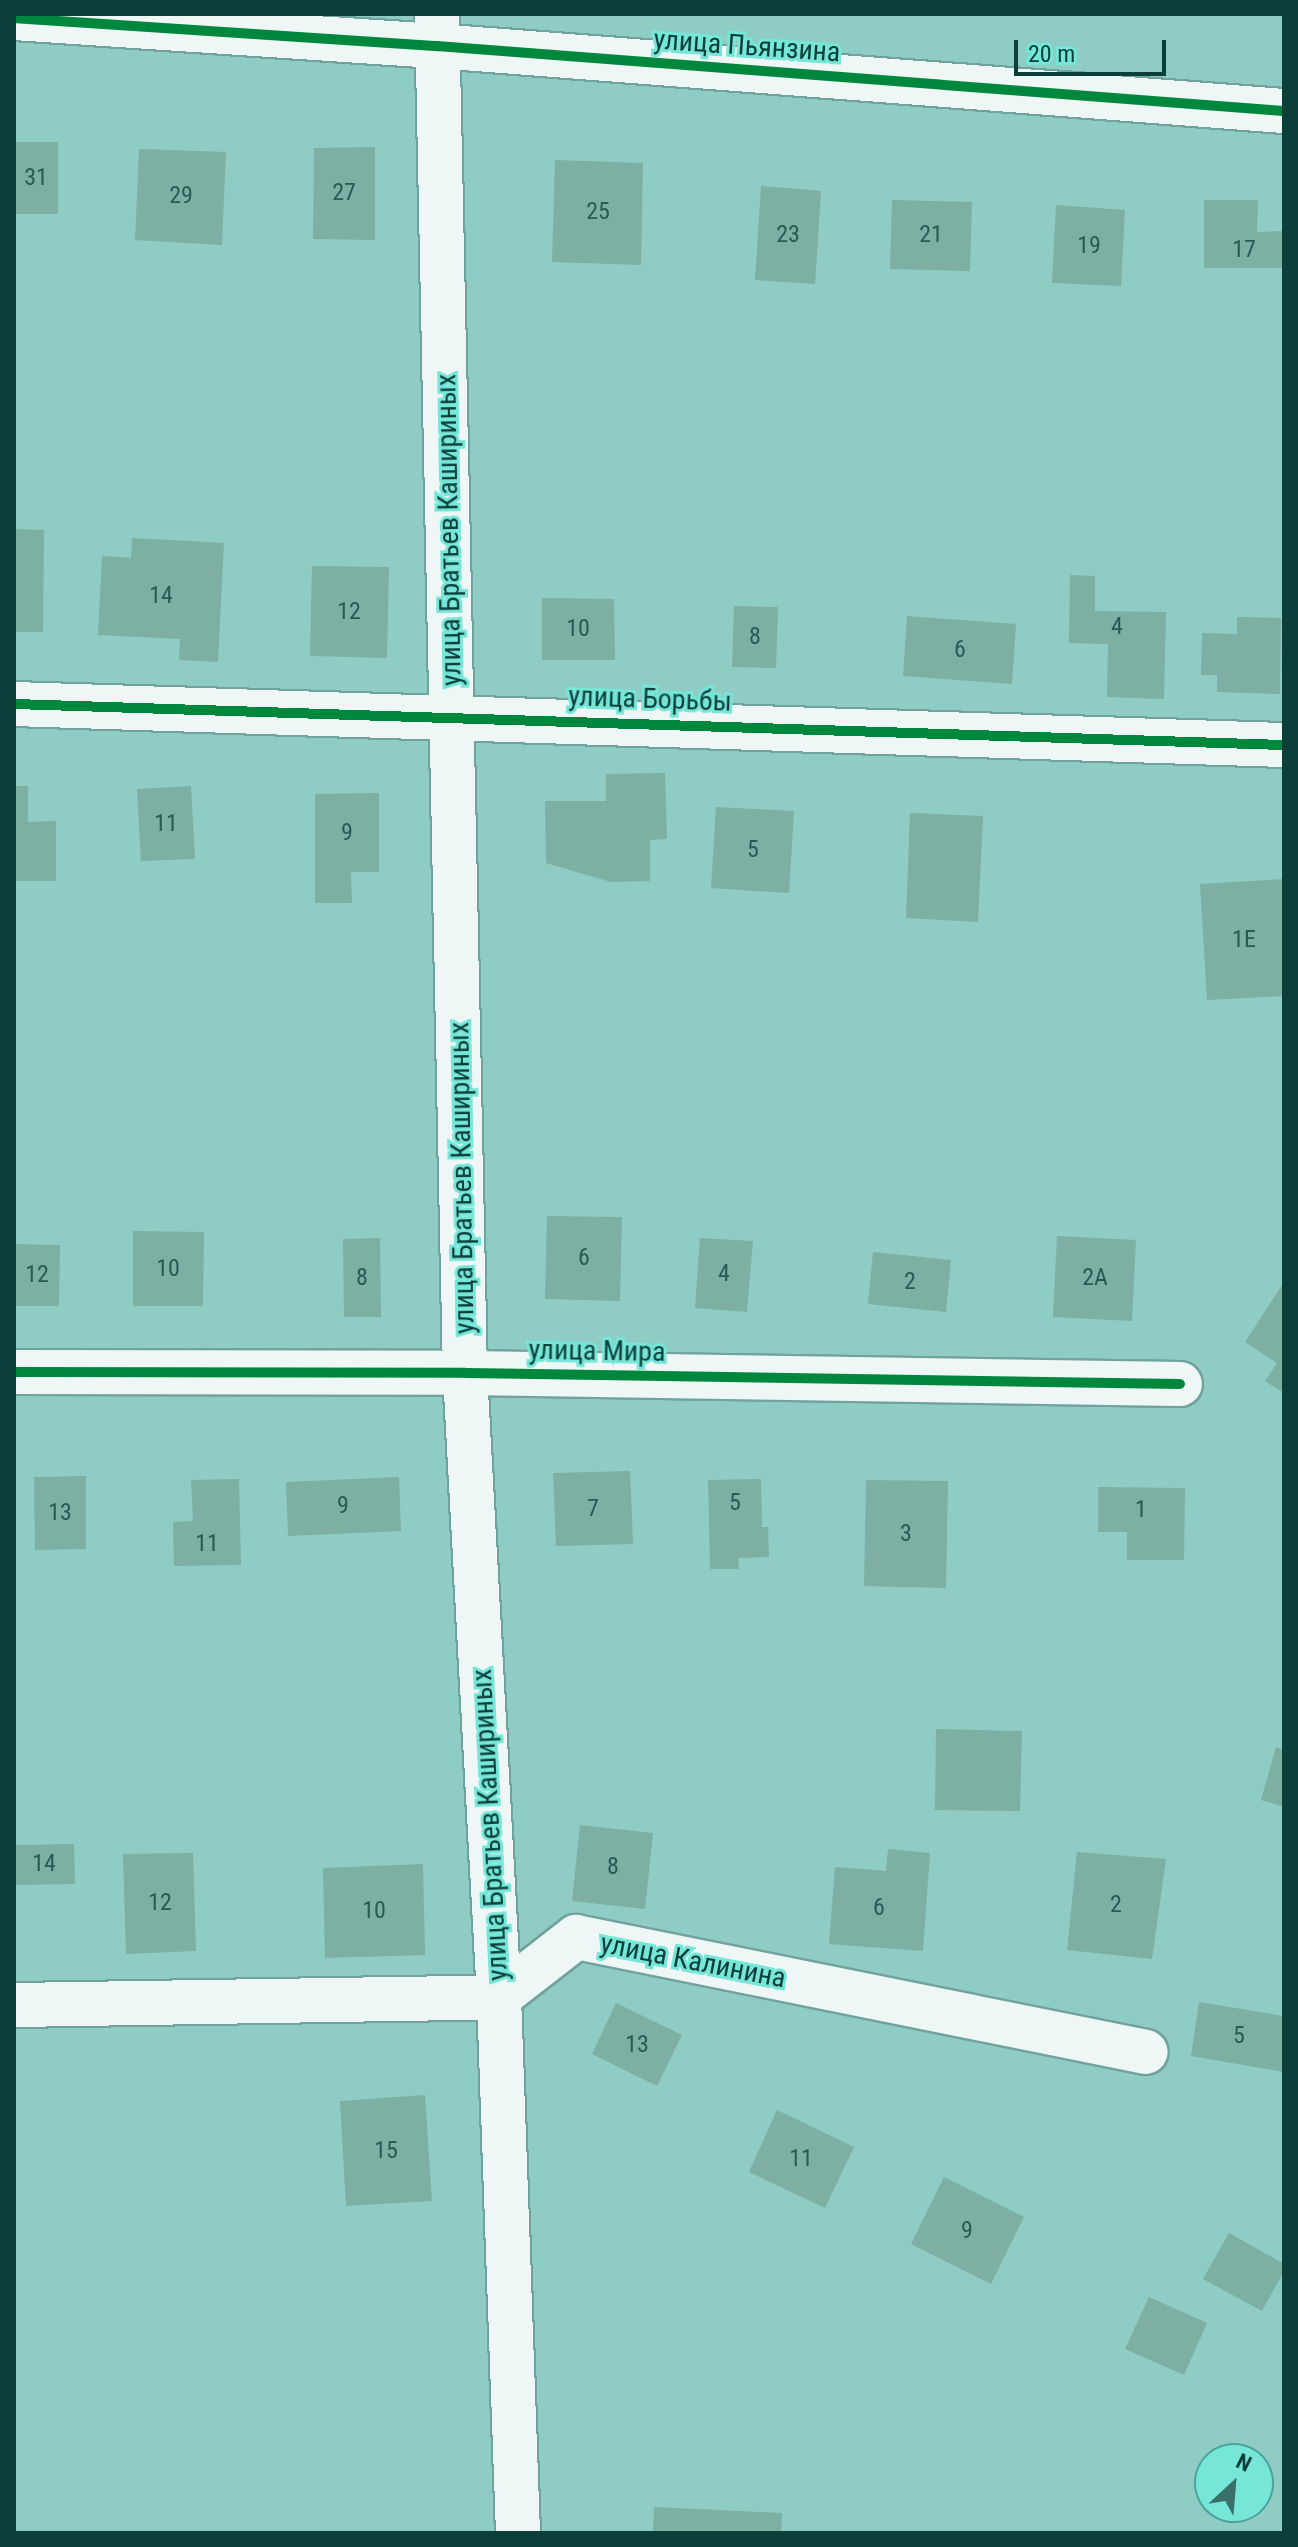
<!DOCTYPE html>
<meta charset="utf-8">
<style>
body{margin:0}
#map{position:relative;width:1298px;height:2547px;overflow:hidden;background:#8fccc4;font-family:"Roboto Condensed",sans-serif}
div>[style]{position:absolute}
.building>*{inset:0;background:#7dafa3}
.roads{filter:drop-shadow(2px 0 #71a39e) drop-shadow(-2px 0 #71a39e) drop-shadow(0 2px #71a39e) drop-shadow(0 -2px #71a39e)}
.street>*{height:44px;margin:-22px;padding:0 22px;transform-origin:22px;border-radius:22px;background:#eef7f6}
.secondary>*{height:44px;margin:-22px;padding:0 22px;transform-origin:22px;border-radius:22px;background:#eef7f6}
.cycleway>*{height:10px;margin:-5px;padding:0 5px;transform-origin:5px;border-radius:5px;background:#00873e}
span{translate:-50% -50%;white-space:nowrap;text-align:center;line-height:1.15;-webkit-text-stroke:6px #75e6d8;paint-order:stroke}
.number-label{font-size:24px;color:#285b54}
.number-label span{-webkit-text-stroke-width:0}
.street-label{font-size:28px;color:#0c3f3a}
.frame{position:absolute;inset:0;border:16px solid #0c3f3a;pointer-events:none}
.north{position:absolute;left:1194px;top:2443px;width:80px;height:80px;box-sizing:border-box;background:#75e6d8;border:2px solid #4ba399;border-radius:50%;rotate:26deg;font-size:22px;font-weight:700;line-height:32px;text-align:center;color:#0c3f3a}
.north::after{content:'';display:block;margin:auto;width:28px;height:36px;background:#3a706a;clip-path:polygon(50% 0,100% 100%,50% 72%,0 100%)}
.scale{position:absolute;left:1014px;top:40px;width:152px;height:36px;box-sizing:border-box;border:4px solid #0c3f3a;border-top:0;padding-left:10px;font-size:24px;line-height:28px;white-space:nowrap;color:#0c3f3a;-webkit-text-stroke:6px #75e6d8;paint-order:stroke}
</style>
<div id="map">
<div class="building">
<i style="clip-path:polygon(14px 142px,58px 142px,58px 214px,14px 214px)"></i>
<i style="clip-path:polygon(375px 147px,375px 240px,313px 239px,314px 148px)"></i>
<i style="clip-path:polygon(139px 149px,226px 152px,222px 245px,135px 240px)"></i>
<i style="clip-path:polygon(555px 160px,643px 163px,641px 265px,552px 262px)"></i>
<i style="clip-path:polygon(761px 186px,821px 191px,815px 284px,755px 280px)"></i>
<i style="clip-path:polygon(892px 200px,972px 202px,970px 271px,890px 269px)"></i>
<i style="clip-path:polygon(1204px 200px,1258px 200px,1257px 232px,1284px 231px,1284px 268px,1204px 268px)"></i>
<i style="clip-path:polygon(1056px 205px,1125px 210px,1121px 286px,1052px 283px)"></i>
<i style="clip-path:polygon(14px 529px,44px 530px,43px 632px,14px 632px)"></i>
<i style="clip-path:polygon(132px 538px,224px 543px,218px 662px,179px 660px,180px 639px,98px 635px,102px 556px,131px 558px)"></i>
<i style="clip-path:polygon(312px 566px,389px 567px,387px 658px,310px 656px)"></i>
<i style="clip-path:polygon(1070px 575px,1095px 576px,1095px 611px,1166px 612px,1164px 699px,1107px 697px,1108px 644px,1069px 643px)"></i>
<i style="clip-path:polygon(542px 598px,614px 599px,615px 660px,542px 660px)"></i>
<i style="clip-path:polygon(734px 606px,778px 607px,776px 668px,732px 667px)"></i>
<i style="clip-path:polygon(907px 616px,1016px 624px,1012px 684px,903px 676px)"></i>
<i style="clip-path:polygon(1237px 617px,1281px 618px,1280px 694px,1217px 692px,1217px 675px,1201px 675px,1202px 633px,1237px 634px)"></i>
<i style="clip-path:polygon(665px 773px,667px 839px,650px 840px,650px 881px,611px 882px,546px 863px,545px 801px,606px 801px,606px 774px)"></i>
<i style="clip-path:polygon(14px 786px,28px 786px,28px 822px,56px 821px,56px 881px,14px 881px)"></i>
<i style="clip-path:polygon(191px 786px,195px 859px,141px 861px,137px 789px)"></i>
<i style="clip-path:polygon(379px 793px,379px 872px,351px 872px,352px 903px,315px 903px,315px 794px)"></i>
<i style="clip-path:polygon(716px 807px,794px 811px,789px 893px,711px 888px)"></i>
<i style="clip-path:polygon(910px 813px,983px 816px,978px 922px,906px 918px)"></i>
<i style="clip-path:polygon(1284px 879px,1284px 996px,1207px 1000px,1200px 884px)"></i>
<i style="clip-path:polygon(547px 1216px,622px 1217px,620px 1301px,545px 1299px)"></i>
<i style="clip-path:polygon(133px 1231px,204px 1232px,203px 1306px,133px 1306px)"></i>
<i style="clip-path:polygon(1057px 1236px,1136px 1240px,1132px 1321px,1053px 1317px)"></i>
<i style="clip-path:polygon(380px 1238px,381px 1317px,344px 1317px,343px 1239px)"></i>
<i style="clip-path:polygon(700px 1238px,753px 1241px,747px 1312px,695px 1308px)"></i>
<i style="clip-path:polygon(14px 1244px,60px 1245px,59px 1306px,14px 1306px)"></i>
<i style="clip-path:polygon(873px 1252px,951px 1260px,946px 1312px,868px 1304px)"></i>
<i style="clip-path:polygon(1284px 1282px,1284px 1393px,1265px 1381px,1277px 1363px,1245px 1342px)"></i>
<i style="clip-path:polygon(630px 1471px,633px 1544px,556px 1546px,553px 1473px)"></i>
<i style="clip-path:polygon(86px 1476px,86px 1549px,35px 1550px,34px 1477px)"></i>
<i style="clip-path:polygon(399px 1477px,401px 1531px,288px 1536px,286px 1482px)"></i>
<i style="clip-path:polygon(239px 1479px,241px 1565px,174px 1566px,173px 1522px,193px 1521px,191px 1480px)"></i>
<i style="clip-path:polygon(761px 1479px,762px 1527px,768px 1527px,769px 1557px,738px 1558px,739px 1569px,710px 1569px,708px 1480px)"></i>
<i style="clip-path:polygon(866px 1480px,948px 1481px,946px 1588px,864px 1586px)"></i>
<i style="clip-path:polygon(1098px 1487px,1185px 1488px,1184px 1560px,1127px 1560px,1127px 1532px,1098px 1532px)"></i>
<i style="clip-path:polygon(936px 1729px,1022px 1731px,1020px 1811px,935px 1810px)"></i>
<i style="clip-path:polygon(1276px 1747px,1284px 1750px,1284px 1807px,1261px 1800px)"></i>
<i style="clip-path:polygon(580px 1825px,653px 1833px,645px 1909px,572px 1901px)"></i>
<i style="clip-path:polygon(74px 1844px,75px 1884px,14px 1885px,14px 1845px)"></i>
<i style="clip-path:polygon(888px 1849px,930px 1853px,923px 1951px,829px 1944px,835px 1867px,886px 1871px)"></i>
<i style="clip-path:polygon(1077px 1852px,1166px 1859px,1152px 1959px,1067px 1950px)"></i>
<i style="clip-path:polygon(193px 1853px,196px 1951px,126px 1954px,123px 1854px)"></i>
<i style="clip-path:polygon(423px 1864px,425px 1955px,325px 1958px,323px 1868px)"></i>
<i style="clip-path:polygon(1199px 2002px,1284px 2016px,1284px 2072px,1191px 2056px)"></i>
<i style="clip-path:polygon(616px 2003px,682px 2035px,657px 2086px,592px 2054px)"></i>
<i style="clip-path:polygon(425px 2095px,432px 2201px,346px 2206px,340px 2101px)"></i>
<i style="clip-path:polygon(777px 2110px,854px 2147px,825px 2208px,749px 2172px)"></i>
<i style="clip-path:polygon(944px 2177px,1024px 2217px,991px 2284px,911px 2244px)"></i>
<i style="clip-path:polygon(1229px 2233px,1284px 2264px,1284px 2271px,1262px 2311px,1203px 2279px)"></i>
<i style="clip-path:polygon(1149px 2297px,1207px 2323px,1184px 2375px,1125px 2349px)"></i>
<i style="clip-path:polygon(654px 2507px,782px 2513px,781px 2533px,653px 2533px)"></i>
</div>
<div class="roads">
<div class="street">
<i style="left:14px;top:18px;width:424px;rotate:3.8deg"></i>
<i style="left:437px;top:46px;width:849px;rotate:4.39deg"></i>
<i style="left:14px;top:704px;width:1271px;rotate:1.85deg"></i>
<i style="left:14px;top:1372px;width:451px;rotate:0.1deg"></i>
<i style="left:465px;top:1373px;width:715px;rotate:0.88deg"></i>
<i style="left:14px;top:2005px;width:485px;rotate:-0.9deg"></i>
<i style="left:499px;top:1997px;width:98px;rotate:-37.9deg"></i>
<i style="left:576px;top:1937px;width:581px;rotate:11.41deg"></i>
</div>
<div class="secondary">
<i style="left:437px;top:14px;width:1359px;rotate:88.82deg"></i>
<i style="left:465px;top:1373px;width:625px;rotate:86.88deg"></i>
<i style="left:499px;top:1997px;width:536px;rotate:87.97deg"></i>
</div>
</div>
<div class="cycleway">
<i style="left:14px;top:18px;width:424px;rotate:3.8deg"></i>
<i style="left:437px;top:46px;width:849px;rotate:4.39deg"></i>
<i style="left:14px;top:704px;width:1271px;rotate:1.85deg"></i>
<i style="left:14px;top:1372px;width:451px;rotate:0.1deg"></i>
<i style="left:465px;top:1373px;width:715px;rotate:0.88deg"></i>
</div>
<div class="number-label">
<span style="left:36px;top:178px">31</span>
<span style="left:344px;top:193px">27</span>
<span style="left:181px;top:196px">29</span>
<span style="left:598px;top:212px">25</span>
<span style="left:788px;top:235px">23</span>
<span style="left:931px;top:235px">21</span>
<span style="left:1089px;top:246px">19</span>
<span style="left:1244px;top:250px">17</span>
<span style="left:161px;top:596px">14</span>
<span style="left:349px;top:612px">12</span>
<span style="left:1117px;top:627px">4</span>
<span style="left:578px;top:629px">10</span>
<span style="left:755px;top:637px">8</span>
<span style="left:960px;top:650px">6</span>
<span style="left:166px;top:824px">11</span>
<span style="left:347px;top:833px">9</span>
<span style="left:753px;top:850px">5</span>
<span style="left:1244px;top:940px">1Е</span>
<span style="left:584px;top:1258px">6</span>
<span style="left:168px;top:1269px">10</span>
<span style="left:724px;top:1274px">4</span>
<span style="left:37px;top:1275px">12</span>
<span style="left:362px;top:1278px">8</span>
<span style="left:1095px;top:1278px">2А</span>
<span style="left:910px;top:1282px">2</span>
<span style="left:735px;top:1503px">5</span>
<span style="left:343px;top:1506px">9</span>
<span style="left:593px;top:1509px">7</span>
<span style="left:1141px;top:1510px">1</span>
<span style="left:60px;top:1513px">13</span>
<span style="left:906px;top:1534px">3</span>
<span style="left:207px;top:1544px">11</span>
<span style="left:44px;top:1864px">14</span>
<span style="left:613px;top:1867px">8</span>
<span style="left:160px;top:1903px">12</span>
<span style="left:1116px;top:1905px">2</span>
<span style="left:879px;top:1908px">6</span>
<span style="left:374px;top:1911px">10</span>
<span style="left:1239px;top:2036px">5</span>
<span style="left:637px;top:2045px">13</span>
<span style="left:386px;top:2151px">15</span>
<span style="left:801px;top:2159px">11</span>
<span style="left:967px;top:2231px">9</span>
</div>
<div class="street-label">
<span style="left:747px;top:46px;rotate:4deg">улица Пьянзина</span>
<span style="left:449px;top:530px;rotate:-91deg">улица Братьев Кашириных</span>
<span style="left:650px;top:699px;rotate:2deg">улица Борьбы</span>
<span style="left:462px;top:1178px;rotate:-91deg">улица Братьев Кашириных</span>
<span style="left:597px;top:1351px;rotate:1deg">улица Мира</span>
<span style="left:490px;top:1825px;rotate:-93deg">улица Братьев Кашириных</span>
<span style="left:693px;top:1961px;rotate:11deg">улица Калинина</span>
</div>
<div class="frame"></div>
<div class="north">N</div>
<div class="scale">20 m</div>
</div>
